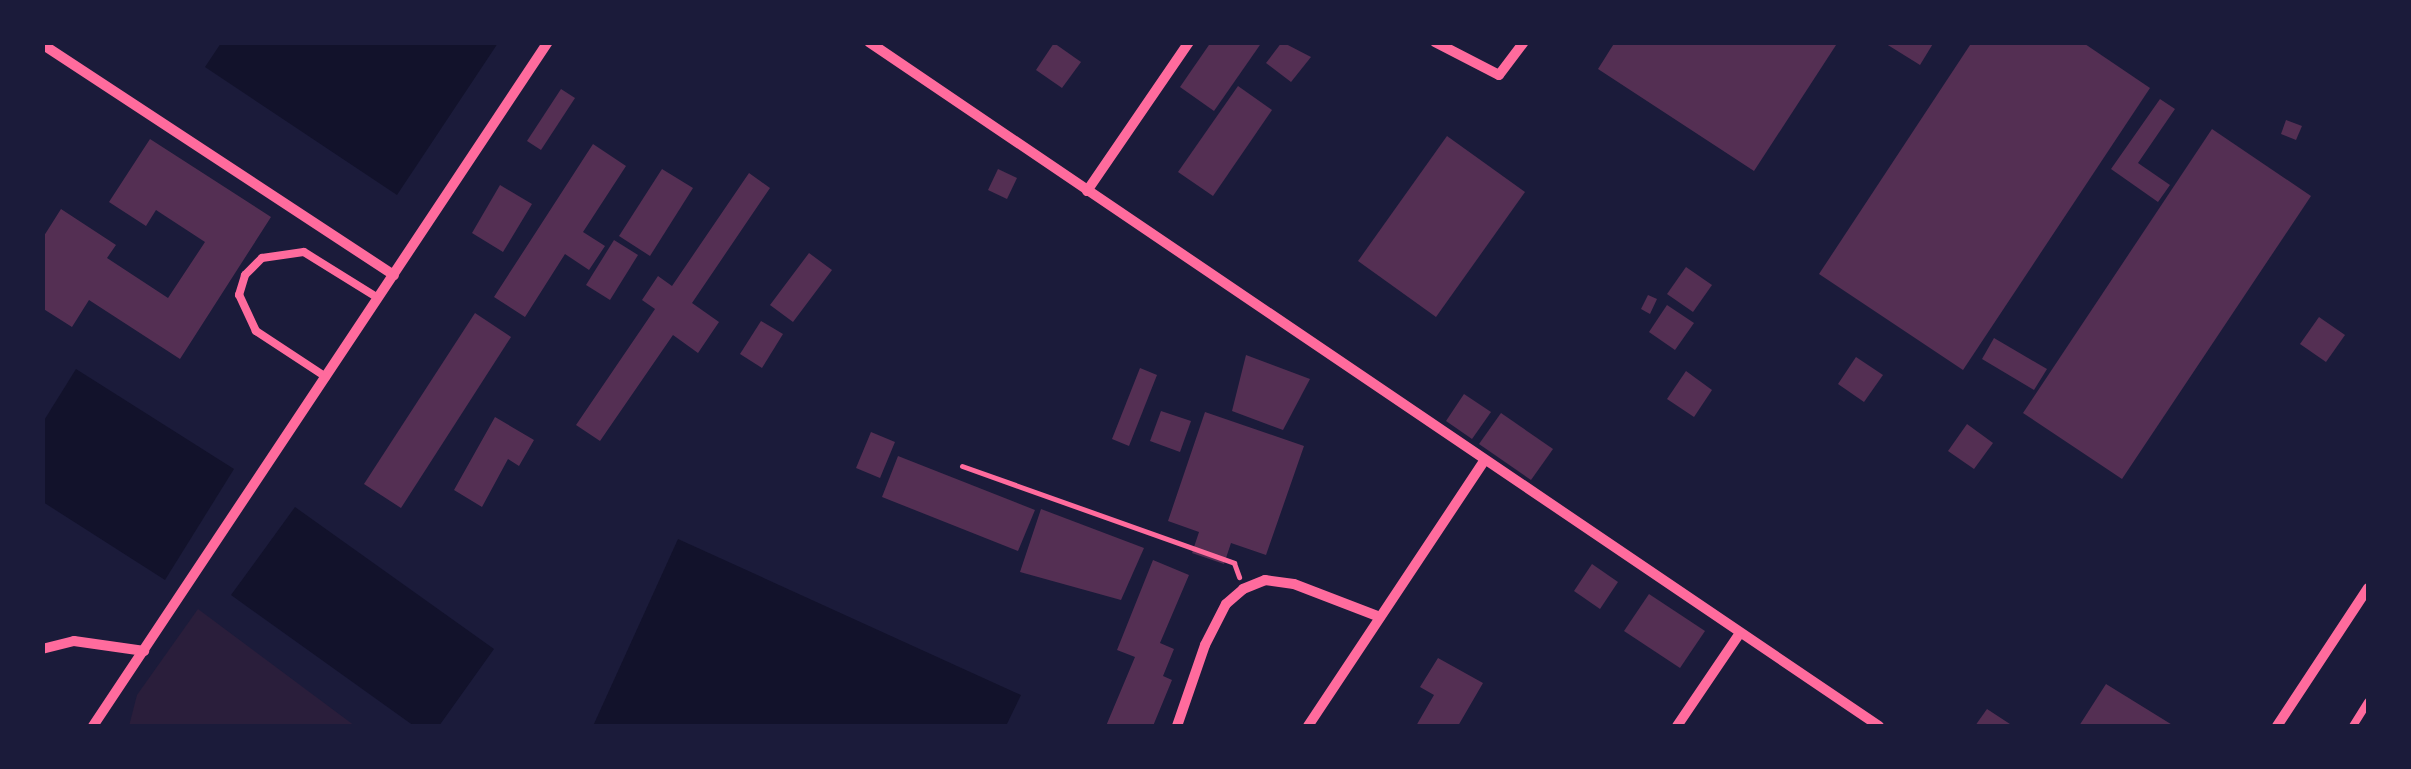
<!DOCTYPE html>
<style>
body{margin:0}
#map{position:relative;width:2411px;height:769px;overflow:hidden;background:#1b1b3a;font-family:Raleway,sans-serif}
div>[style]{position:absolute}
.green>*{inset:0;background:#2a1e3b}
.water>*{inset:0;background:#12122b}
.building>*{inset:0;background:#542f53}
.path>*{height:5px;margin:-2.5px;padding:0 2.5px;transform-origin:2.5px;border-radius:2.5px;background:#ff6b9d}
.service>*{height:8px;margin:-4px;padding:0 4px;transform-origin:4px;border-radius:4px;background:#ff6b9d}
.minor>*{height:10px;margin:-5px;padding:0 5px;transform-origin:5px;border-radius:5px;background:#ff6b9d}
span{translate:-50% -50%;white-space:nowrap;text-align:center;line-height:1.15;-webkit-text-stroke:9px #1b1b3a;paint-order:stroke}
.frame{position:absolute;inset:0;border:45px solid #1b1b3a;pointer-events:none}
</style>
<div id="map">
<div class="green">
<i style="clip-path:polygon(198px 609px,355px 726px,129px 726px,137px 695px)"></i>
</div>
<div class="water">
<i style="clip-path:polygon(221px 43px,221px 42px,498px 43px,397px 195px,205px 67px)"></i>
<i style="clip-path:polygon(76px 369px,234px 469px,165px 580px,43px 502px,43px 422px)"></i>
<i style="clip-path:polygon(295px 507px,494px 649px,439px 726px,414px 726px,231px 595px)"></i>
<i style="clip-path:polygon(678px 539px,1021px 695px,1006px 726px,593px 726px)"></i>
</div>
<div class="building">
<i style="clip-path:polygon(1211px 42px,1262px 42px,1214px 111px,1180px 87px)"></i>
<i style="clip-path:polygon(1282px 42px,1311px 57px,1291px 82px,1266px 63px)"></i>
<i style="clip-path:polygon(1615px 42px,1838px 42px,1754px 171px,1598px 69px)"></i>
<i style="clip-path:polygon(1883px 42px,1934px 42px,1920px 65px)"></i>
<i style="clip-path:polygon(1972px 42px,2082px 42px,2150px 88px,1963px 370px,1819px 274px)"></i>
<i style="clip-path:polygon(1054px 43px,1081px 62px,1062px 88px,1036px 70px)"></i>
<i style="clip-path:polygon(1238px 86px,1272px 110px,1213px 196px,1178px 172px)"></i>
<i style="clip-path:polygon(561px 89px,575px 98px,541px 150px,527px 141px)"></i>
<i style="clip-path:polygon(2160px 99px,2175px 109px,2138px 163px,2170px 185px,2158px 202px,2111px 169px)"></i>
<i style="clip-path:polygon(2286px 120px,2302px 126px,2296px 140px,2281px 134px)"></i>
<i style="clip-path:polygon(2212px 129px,2311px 196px,2122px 479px,2023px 413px)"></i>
<i style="clip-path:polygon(1447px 136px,1525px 192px,1436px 317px,1358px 261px)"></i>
<i style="clip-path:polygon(150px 139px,271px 217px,180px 359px,89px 300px,72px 327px,42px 308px,42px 239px,61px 209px,116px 245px,107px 258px,168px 298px,205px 242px,156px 210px,146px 226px,109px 202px)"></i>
<i style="clip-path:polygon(593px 144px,626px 166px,583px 232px,605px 246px,589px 270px,565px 254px,525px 317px,494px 297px)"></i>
<i style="clip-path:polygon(662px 169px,693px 188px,650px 256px,619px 236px)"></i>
<i style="clip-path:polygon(998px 169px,1017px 178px,1007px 199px,988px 190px)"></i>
<i style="clip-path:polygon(749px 173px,770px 188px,692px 303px,719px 322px,698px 353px,673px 335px,600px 441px,576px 425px,655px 309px,642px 300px,658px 276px,672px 286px)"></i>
<i style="clip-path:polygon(500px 185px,532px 204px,503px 252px,472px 233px)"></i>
<i style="clip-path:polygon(614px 240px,638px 255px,610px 300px,586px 285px)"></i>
<i style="clip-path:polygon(809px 253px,832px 270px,793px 322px,770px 305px)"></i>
<i style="clip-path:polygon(1686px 267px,1712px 285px,1693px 312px,1667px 294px)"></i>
<i style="clip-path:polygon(1648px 295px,1657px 299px,1650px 314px,1641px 309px)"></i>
<i style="clip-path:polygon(1667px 305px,1694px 323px,1675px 350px,1649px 332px)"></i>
<i style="clip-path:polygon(475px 313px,511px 337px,401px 508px,364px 484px)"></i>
<i style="clip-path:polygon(2319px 317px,2345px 335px,2326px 362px,2300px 344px)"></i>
<i style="clip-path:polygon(761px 321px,783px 334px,762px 368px,740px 354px)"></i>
<i style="clip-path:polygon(1994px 338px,2047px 369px,2034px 390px,1982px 359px)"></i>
<i style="clip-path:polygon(1246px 355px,1310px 379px,1283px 430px,1232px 411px)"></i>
<i style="clip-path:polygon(1856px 357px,1883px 375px,1864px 402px,1838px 384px)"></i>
<i style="clip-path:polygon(1140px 368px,1157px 375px,1129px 446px,1112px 439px)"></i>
<i style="clip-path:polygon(1686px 371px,1712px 390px,1694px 417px,1667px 399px)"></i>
<i style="clip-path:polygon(1464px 394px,1491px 412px,1472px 439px,1446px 421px)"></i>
<i style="clip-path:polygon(1161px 411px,1191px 421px,1180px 452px,1150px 441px)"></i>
<i style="clip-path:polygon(1205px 412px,1304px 446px,1266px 555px,1231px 543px,1224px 564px,1192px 553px,1199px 532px,1168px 521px)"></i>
<i style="clip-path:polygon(1501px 413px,1553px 449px,1531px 480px,1479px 444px)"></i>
<i style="clip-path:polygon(495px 417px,534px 440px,519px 466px,508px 459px,482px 507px,454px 490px)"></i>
<i style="clip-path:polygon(1967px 424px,1993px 443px,1974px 469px,1948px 451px)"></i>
<i style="clip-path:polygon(871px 432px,895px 442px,880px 478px,856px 468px)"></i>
<i style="clip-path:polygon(898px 456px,1035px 510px,1018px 551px,882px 497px)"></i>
<i style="clip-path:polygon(1041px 509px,1144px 548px,1121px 600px,1020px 572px)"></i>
<i style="clip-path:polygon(1153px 560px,1189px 575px,1160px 643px,1174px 649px,1163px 676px,1172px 680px,1153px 726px,1106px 726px,1135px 657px,1117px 650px)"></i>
<i style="clip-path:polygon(1592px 564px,1618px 582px,1600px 609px,1574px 591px)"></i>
<i style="clip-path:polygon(1649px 594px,1705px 631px,1680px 668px,1624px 631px)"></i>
<i style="clip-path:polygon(1438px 658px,1483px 683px,1458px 726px,1416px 726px,1434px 695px,1420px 687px)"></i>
<i style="clip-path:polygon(2106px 684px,2174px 726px,2079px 726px)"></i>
<i style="clip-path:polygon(1987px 709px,2013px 726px,1975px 726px)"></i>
</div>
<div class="path">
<i style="left:962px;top:466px;width:289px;rotate:19.6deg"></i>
<i style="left:1234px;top:563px;width:15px;rotate:70deg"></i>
</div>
<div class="service">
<i style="left:326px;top:377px;width:84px;rotate:-146.7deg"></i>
<i style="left:256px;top:331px;width:40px;rotate:-115deg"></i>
<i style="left:239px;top:295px;width:21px;rotate:-73deg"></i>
<i style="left:245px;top:275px;width:24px;rotate:-45deg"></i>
<i style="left:262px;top:258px;width:42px;rotate:-8.1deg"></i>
<i style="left:304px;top:252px;width:87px;rotate:31.9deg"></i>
<i style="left:2353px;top:726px;width:28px;rotate:-58deg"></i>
</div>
<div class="minor">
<i style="left:869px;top:42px;width:1220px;rotate:34.11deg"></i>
<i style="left:1435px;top:42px;width:72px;rotate:27.3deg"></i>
<i style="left:1499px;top:75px;width:41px;rotate:-52.9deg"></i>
<i style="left:42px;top:44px;width:421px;rotate:33.3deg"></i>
<i style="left:1087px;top:191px;width:181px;rotate:-55.6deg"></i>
<i style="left:42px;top:649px;width:33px;rotate:-14deg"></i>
<i style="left:74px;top:641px;width:71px;rotate:8.1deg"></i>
<i style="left:93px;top:726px;width:822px;rotate:-56.37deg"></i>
<i style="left:1177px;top:726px;width:86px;rotate:-70.9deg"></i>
<i style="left:1205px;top:645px;width:46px;rotate:-62.9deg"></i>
<i style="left:1226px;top:604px;width:23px;rotate:-41deg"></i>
<i style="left:1243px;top:589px;width:24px;rotate:-22deg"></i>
<i style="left:1265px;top:580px;width:29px;rotate:8deg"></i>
<i style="left:1294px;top:584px;width:92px;rotate:21deg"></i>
<i style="left:1308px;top:726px;width:318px;rotate:-56.4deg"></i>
<i style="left:1677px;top:726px;width:112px;rotate:-55.9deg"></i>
<i style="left:2277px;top:726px;width:165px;rotate:-56.6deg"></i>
</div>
<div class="frame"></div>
</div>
